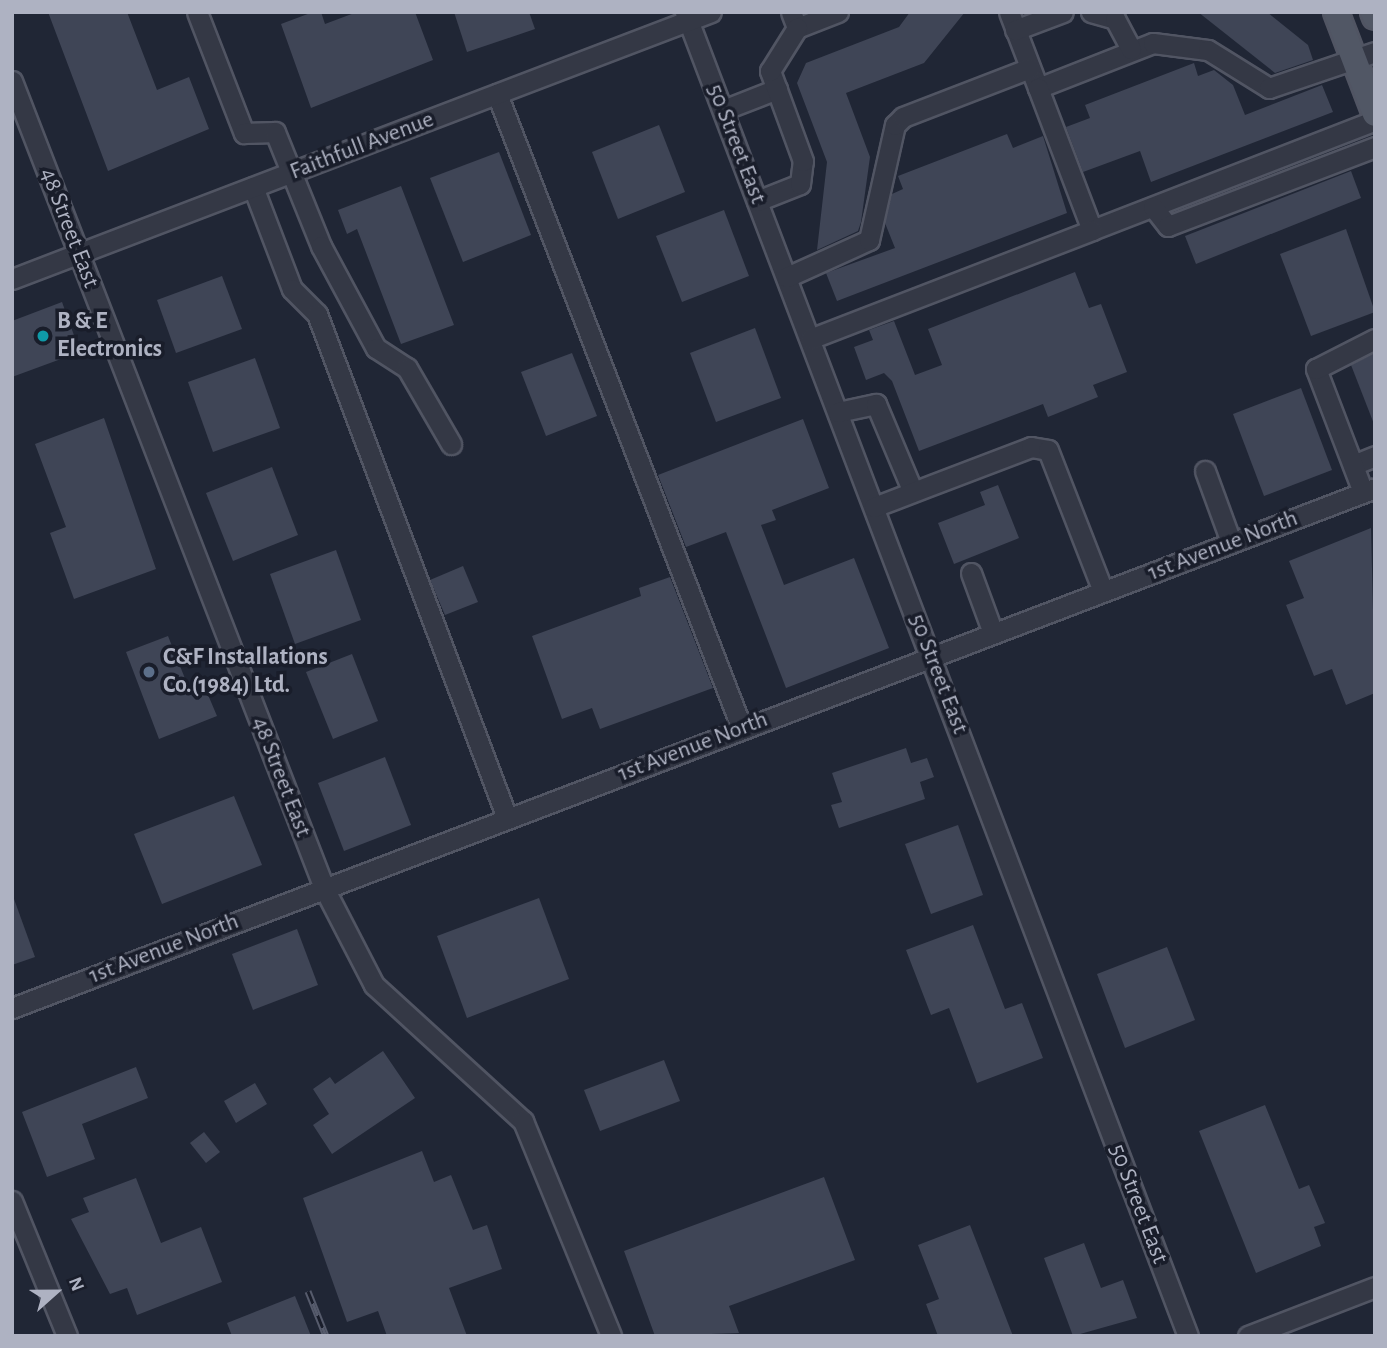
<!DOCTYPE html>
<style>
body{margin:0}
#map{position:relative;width:1387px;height:1348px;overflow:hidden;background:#202635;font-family:"Alegreya Sans",sans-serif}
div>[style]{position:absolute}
.building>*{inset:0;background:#3f4556}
.roads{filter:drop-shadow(2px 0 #515563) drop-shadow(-2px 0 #515563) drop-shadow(0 2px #515563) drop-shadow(0 -2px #515563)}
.minor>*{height:19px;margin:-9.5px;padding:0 9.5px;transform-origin:9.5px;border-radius:9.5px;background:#343845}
.major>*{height:24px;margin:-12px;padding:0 12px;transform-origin:12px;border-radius:12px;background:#515765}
.rail>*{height:7px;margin-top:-3.5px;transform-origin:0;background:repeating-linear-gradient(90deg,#191d2a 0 13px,#565b6c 0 26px);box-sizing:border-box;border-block:2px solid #565b6c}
.dots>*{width:19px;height:19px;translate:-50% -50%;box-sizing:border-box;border:4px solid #191d2a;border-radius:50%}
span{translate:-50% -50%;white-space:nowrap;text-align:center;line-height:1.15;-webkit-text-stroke:7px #191d2a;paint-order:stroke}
.street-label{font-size:24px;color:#aeb2c2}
.poi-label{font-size:24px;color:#aeb2c2;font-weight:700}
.left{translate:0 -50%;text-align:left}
.frame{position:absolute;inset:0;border:14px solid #aeb2c2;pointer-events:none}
.north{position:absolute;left:21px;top:1257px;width:70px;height:70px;-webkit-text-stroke:5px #191d2a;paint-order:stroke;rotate:69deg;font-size:19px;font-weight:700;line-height:28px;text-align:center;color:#aeb2c2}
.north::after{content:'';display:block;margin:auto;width:24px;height:32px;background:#aeb2c2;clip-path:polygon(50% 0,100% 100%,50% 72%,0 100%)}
</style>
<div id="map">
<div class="building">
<i style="clip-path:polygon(48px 12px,127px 12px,157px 90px,189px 77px,209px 129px,108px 171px)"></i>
<i style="clip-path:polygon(313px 12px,321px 12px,325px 24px,357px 12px,415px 12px,433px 60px,311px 108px,281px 24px)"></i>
<i style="clip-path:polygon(454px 12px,529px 12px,535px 29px,467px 52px)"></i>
<i style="clip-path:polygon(910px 12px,965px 12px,924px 63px,846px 93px,870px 157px,861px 222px,858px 231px,817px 250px,827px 162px,797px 83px,806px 63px,899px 27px)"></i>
<i style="clip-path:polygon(1198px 12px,1267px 12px,1308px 45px,1313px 60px,1275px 73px)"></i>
<i style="clip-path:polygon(1194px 63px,1198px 76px,1214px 70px,1233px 85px,1245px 115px,1322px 85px,1333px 112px,1151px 182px,1140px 151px,1083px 172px,1066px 127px,1090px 118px,1085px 105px)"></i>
<i style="clip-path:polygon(659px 125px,685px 192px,618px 219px,592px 152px)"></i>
<i style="clip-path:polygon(1007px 134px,1013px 148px,1043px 136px,1067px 213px,837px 301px,826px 273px,895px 248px,885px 223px,892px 194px,903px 189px,898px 176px)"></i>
<i style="clip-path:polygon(499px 152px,531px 235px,463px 262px,430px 178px)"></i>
<i style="clip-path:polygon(1351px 171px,1361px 198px,1196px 264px,1185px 236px)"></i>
<i style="clip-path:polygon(401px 186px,454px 325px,401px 344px,357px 229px,347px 234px,338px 210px)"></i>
<i style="clip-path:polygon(724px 210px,749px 276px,682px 302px,656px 236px)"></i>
<i style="clip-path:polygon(1346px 229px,1375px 312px,1311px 336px,1280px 254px)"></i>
<i style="clip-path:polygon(1075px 272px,1089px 308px,1101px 304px,1127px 372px,1093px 385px,1098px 397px,1048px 417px,1043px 404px,919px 451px,892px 381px,884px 373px,866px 380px,854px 347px,873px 340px,869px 330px,894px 321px,915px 375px,942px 365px,928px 329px)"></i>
<i style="clip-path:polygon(222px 276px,242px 329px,176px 353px,157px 300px)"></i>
<i style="clip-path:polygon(62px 302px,80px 352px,12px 377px,12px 321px)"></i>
<i style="clip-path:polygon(755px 328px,781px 398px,716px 422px,690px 353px)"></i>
<i style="clip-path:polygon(572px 353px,597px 416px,546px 436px,521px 372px)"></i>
<i style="clip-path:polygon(1375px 353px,1375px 423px,1374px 424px,1351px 365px)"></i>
<i style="clip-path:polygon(255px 358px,280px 428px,213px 452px,188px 382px)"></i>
<i style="clip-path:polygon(1301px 388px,1332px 470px,1264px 496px,1233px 414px)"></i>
<i style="clip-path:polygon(104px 418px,156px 569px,74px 599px,50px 533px,66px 527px,35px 444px)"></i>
<i style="clip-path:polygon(803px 419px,829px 488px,772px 510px,776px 520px,761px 525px,784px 585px,854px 558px,889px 648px,786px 688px,726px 532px,686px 547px,658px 475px)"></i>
<i style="clip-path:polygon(272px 467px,298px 535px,233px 561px,206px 493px)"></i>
<i style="clip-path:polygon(998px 485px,1019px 538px,954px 564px,938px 523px,985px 505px,980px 492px)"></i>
<i style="clip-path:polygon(1371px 528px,1375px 693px,1346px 705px,1332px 669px,1314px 676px,1286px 605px,1304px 598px,1289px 561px)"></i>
<i style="clip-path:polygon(336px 550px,361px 620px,295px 644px,270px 574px)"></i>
<i style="clip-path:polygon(463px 566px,478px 602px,445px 615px,430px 580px)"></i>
<i style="clip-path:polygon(670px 577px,713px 688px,600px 729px,592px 708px,562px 719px,532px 636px,641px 596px,639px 588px)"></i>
<i style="clip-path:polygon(168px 636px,192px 696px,206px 690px,217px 716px,159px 739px,126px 652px)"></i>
<i style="clip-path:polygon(352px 654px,378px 721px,333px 739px,306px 672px)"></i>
<i style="clip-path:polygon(906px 748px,911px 763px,927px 758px,934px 777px,920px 782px,925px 799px,839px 828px,831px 805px,842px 802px,832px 773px)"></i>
<i style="clip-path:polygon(385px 757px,411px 825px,344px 851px,318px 783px)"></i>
<i style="clip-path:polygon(234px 796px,262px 865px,162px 904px,134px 834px)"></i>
<i style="clip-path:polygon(958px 825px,983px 895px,931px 914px,905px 844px)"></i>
<i style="clip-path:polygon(539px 898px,569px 979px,467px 1018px,437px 936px)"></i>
<i style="clip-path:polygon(14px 899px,35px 957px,12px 965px,12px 900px)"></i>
<i style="clip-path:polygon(973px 925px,1005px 1009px,1022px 1003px,1043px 1058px,977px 1083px,949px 1008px,931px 1015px,906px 950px)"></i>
<i style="clip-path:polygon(297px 929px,318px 985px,253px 1010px,232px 954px)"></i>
<i style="clip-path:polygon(1167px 947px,1195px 1020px,1125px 1048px,1097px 974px)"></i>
<i style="clip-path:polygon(383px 1051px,415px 1098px,332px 1154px,313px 1125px,329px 1114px,313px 1089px,330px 1077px,335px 1084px)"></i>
<i style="clip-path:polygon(664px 1060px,680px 1101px,600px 1131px,584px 1090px)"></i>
<i style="clip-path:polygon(136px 1067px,148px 1098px,82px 1124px,95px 1159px,47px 1177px,22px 1112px)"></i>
<i style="clip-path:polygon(255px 1083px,267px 1104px,236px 1123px,224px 1101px)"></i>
<i style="clip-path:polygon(1265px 1105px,1299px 1189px,1309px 1185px,1325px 1223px,1314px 1227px,1321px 1246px,1256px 1273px,1199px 1131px)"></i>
<i style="clip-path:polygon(204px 1132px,220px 1152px,206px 1163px,190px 1143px)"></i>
<i style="clip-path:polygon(422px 1151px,434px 1182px,451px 1175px,473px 1230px,487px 1225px,502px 1269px,449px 1288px,467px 1336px,387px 1336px,378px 1311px,347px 1322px,303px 1198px)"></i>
<i style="clip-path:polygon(824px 1177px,855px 1260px,729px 1306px,739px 1333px,655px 1336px,624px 1251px)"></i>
<i style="clip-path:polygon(136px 1178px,161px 1243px,201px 1227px,222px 1282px,137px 1315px,127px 1288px,110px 1294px,71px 1219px,89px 1212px,83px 1198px)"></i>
<i style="clip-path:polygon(970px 1225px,1013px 1336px,938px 1336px,926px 1304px,939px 1299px,918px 1245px)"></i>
<i style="clip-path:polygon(1084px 1243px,1101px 1288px,1123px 1280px,1137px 1318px,1073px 1336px,1044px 1258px)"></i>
<i style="clip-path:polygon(295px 1296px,311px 1336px,232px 1336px,227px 1323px)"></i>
</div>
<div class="roads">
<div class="minor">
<i style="left:197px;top:12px;width:130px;rotate:68.8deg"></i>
<i style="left:244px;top:133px;width:31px;rotate:-2deg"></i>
<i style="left:275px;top:132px;width:123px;rotate:68deg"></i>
<i style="left:321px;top:246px;width:116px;rotate:61.7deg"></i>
<i style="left:376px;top:348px;width:37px;rotate:33deg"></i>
<i style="left:407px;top:368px;width:88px;rotate:59.9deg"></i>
<i style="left:685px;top:12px;width:1416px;rotate:69.2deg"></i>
<i style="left:791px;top:12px;width:17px;rotate:69deg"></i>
<i style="left:797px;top:28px;width:44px;rotate:-21.3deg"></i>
<i style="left:1009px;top:12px;width:81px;rotate:69.1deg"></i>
<i style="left:1038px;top:88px;width:123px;rotate:-21.4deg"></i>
<i style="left:1153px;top:43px;width:55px;rotate:7.3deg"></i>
<i style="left:1208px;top:50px;width:72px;rotate:31.9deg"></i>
<i style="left:1269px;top:88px;width:112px;rotate:-18.8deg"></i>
<i style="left:1091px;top:12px;width:25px;rotate:16deg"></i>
<i style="left:1115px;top:19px;width:34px;rotate:62deg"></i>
<i style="left:1015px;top:30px;width:51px;rotate:-20.6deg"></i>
<i style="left:12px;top:81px;width:865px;rotate:68.86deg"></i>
<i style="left:324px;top:888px;width:109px;rotate:62.7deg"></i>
<i style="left:374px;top:985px;width:202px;rotate:42.4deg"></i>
<i style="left:523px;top:1121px;width:232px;rotate:67.7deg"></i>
<i style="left:1038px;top:88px;width:152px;rotate:69.2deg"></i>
<i style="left:1092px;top:230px;width:304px;rotate:-21.2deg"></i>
<i style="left:497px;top:94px;width:681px;rotate:68.9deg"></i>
<i style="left:723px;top:110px;width:58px;rotate:-21.3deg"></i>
<i style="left:253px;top:187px;width:109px;rotate:69.1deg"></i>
<i style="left:292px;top:289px;width:35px;rotate:45deg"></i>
<i style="left:317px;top:314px;width:539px;rotate:69.34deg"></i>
<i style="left:757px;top:201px;width:46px;rotate:-21.6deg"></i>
<i style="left:800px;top:184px;width:23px;rotate:-83deg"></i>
<i style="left:803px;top:161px;width:96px;rotate:-110.1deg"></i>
<i style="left:770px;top:71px;width:51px;rotate:-57.9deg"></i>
<i style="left:1153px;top:207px;width:24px;rotate:52deg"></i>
<i style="left:1168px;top:226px;width:222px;rotate:-20.9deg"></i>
<i style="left:787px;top:277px;width:90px;rotate:-24.3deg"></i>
<i style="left:869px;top:240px;width:118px;rotate:-77.3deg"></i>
<i style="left:895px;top:125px;width:11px;rotate:-45deg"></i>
<i style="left:903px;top:117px;width:136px;rotate:-21.1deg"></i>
<i style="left:12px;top:279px;width:748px;rotate:-20.91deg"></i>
<i style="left:810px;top:339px;width:302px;rotate:-21.1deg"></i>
<i style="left:838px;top:412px;width:39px;rotate:-12deg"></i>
<i style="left:876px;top:404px;width:95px;rotate:67.2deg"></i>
<i style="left:1353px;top:465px;width:24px;rotate:-22deg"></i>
<i style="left:1205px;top:471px;width:76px;rotate:69.9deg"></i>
<i style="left:1363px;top:492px;width:132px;rotate:-110.9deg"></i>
<i style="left:1316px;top:369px;width:66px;rotate:-27deg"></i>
<i style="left:874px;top:507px;width:168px;rotate:-20.9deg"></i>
<i style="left:1031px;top:447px;width:17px;rotate:10deg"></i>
<i style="left:1048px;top:450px;width:151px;rotate:68.7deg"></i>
<i style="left:971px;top:573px;width:64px;rotate:69.9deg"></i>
<i style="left:12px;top:1008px;width:1459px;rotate:-20.88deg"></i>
<i style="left:12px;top:1201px;width:146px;rotate:67.8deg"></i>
<i style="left:1248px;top:1336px;width:136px;rotate:-21.1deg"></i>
</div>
<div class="major">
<i style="left:1336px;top:12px;width:109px;rotate:69.1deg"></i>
<i style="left:1373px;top:12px;width:5px;rotate:68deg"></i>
</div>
</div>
<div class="rail">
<i style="left:308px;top:1291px;width:48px;rotate:68.2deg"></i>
</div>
<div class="dots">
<i style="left:43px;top:336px;background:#0f9aa8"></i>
<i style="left:149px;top:672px;background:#5c6f8a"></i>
</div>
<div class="street-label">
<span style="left:736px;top:144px;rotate:69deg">50 Street East</span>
<span style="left:362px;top:146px;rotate:-21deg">Faithfull Avenue</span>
<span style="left:69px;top:228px;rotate:69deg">48 Street East</span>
<span style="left:1223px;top:546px;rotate:-21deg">1st Avenue North</span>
<span style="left:938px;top:674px;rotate:69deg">50 Street East</span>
<span style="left:693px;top:747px;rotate:-21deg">1st Avenue North</span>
<span style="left:281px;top:777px;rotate:69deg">48 Street East</span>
<span style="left:164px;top:949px;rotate:-21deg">1st Avenue North</span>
<span style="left:1138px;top:1204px;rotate:69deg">50 Street East</span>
</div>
<div class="poi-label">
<span class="left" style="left:57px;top:336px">B &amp; E<br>Electronics</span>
<span class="left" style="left:163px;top:672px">C&amp;F Installations<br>Co.(1984) Ltd.</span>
</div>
<div class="frame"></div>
<div class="north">N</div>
</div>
